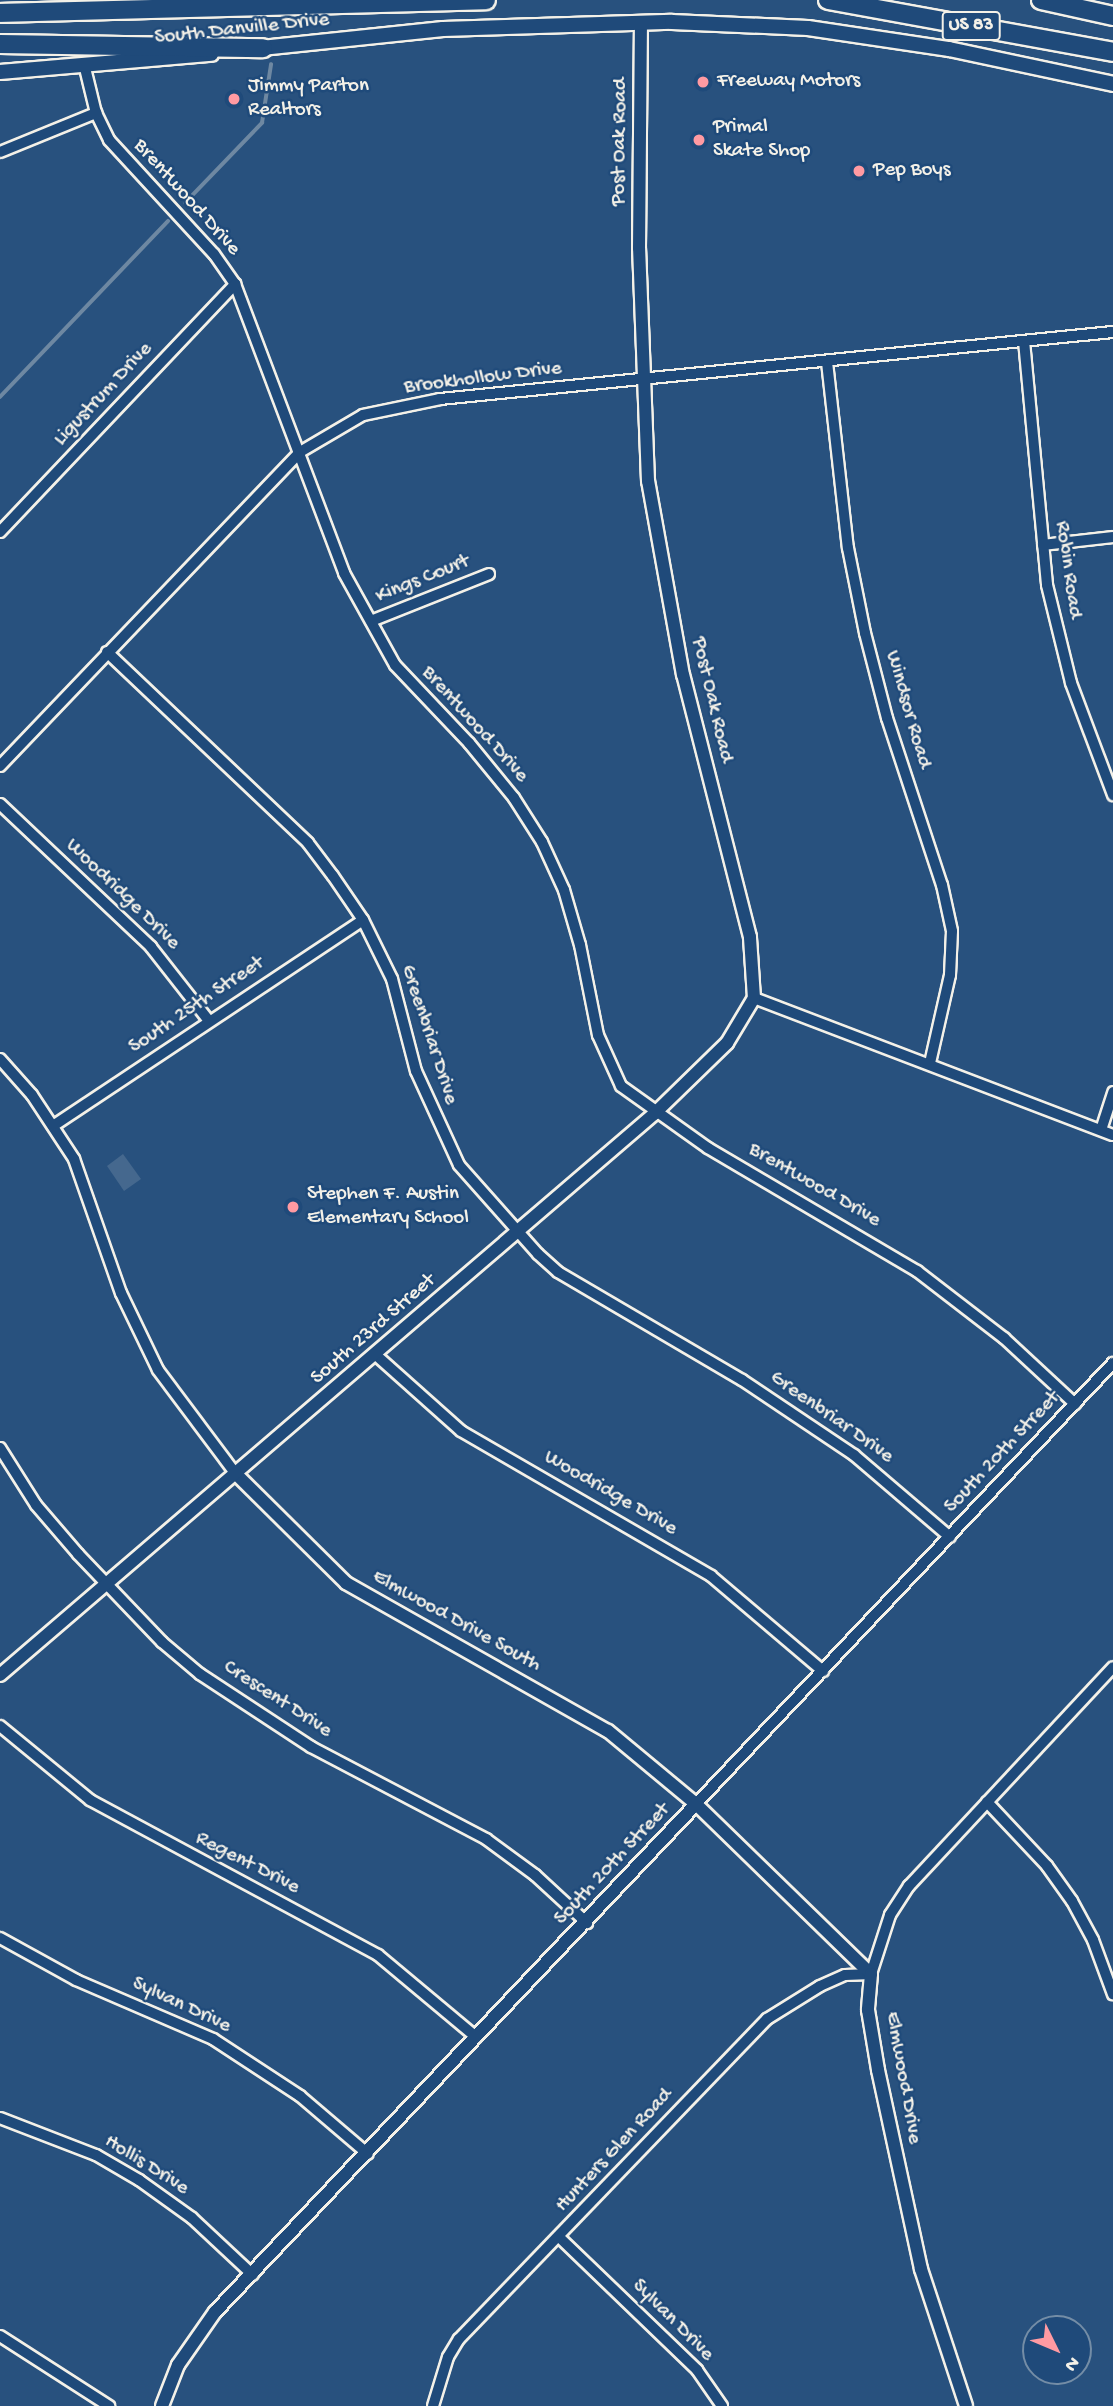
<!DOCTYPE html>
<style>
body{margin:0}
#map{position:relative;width:1113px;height:2406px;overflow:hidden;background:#28517e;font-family:"Gochi Hand",sans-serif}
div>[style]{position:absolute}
.green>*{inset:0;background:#45688e}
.stream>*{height:3.5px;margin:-1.75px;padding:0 1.75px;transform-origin:1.75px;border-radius:1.75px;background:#6e88a2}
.roads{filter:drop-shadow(2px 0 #f4f1e8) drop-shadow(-2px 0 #f4f1e8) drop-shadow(0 2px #f4f1e8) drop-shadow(0 -2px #f4f1e8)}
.minor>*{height:10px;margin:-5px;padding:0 5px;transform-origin:5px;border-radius:5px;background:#1f4a7a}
.tertiary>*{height:12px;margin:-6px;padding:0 6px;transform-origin:6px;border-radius:6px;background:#1f4a7a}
.secondary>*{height:14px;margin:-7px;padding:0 7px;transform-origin:7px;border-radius:7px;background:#1f4a7a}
.motorway>*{height:18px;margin:-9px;padding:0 9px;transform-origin:9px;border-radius:9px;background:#1f4a7a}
.dots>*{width:19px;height:19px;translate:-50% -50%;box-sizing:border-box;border:4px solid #1f4a7a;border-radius:50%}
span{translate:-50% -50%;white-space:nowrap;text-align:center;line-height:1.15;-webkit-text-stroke:5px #1f4a7a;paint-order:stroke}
.shield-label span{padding:2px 5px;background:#1f4a7a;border:2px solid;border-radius:5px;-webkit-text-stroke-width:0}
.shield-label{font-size:19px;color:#f4f1e8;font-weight:700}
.street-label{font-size:21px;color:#f4f1e8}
.poi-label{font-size:21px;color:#f4f1e8}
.left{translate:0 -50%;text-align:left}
.north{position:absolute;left:1022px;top:2315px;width:70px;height:70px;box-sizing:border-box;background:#1f4a7a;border:2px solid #748da6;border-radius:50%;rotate:133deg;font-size:19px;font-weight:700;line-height:28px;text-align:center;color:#f4f1e8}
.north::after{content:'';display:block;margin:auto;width:24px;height:32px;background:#ff9aa2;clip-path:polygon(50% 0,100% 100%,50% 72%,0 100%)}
</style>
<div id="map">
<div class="green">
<i style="clip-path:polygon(123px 1154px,141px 1179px,124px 1191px,107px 1166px)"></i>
</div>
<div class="stream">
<i style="left:185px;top:203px;width:111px;rotate:-46.1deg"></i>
<i style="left:262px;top:123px;width:59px;rotate:-81.2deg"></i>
<i style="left:0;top:397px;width:243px;rotate:-46.3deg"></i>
</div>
<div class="roads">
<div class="minor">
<i style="left:85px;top:68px;width:46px;rotate:76.3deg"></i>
<i style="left:96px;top:113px;width:30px;rotate:64deg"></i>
<i style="left:109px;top:140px;width:155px;rotate:47.4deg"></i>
<i style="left:214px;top:254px;width:37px;rotate:55deg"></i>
<i style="left:235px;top:284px;width:309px;rotate:69.3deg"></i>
<i style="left:344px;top:573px;width:105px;rotate:61deg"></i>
<i style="left:395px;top:665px;width:108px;rotate:46.5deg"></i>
<i style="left:469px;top:743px;width:71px;rotate:50.7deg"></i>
<i style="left:514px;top:798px;width:52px;rotate:57.5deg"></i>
<i style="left:542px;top:842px;width:53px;rotate:65.4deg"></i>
<i style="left:564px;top:890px;width:57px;rotate:73.8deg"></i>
<i style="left:580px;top:945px;width:92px;rotate:78.7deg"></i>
<i style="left:598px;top:1035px;width:56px;rotate:65.7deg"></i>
<i style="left:621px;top:1086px;width:107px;rotate:35.5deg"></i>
<i style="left:708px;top:1148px;width:243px;rotate:30.5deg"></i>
<i style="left:917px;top:1271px;width:110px;rotate:37.6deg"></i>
<i style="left:1004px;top:1338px;width:97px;rotate:42.9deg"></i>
<i style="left:0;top:152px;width:104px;rotate:-22.1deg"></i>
<i style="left:1024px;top:341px;width:245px;rotate:84.6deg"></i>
<i style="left:1047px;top:585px;width:101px;rotate:76.2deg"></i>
<i style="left:1071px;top:683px;width:120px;rotate:69.4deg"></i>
<i style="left:827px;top:362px;width:187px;rotate:83.6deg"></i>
<i style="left:848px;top:548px;width:87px;rotate:78.7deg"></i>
<i style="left:865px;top:633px;width:88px;rotate:75.5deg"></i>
<i style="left:887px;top:718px;width:176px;rotate:71.8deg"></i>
<i style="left:942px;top:885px;width:47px;rotate:77.7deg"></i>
<i style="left:952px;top:931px;width:44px;rotate:92.6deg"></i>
<i style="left:950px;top:975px;width:90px;rotate:102.8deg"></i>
<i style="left:0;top:532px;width:342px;rotate:-46.5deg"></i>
<i style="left:1043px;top:545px;width:70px;rotate:-6.5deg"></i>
<i style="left:371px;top:621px;width:127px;rotate:-21.7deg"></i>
<i style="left:107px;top:652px;width:277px;rotate:43.5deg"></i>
<i style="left:308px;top:843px;width:41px;rotate:52.9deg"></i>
<i style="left:333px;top:876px;width:53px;rotate:55.7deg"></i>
<i style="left:363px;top:920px;width:66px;rotate:63.8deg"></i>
<i style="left:392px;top:979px;width:95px;rotate:75.4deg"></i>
<i style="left:416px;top:1071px;width:103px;rotate:65.4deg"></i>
<i style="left:459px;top:1165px;width:119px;rotate:48.4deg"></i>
<i style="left:538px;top:1254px;width:27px;rotate:42deg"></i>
<i style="left:558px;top:1272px;width:213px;rotate:30.4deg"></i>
<i style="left:742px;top:1380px;width:135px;rotate:33.8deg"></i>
<i style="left:854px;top:1455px;width:126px;rotate:40.5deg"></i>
<i style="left:0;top:766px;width:434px;rotate:-46.3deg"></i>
<i style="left:300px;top:452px;width:73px;rotate:-30.4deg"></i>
<i style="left:363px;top:415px;width:79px;rotate:-11.7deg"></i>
<i style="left:440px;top:399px;width:676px;rotate:-5.69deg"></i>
<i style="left:0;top:804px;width:208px;rotate:43.4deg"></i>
<i style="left:151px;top:947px;width:94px;rotate:51.9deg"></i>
<i style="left:754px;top:998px;width:384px;rotate:20.9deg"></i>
<i style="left:0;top:1059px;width:48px;rotate:48.4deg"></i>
<i style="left:32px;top:1095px;width:77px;rotate:56.7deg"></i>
<i style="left:74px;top:1159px;width:142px;rotate:70.7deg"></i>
<i style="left:121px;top:1293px;width:85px;rotate:64.3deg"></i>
<i style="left:158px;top:1370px;width:129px;rotate:53.2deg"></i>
<i style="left:53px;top:1126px;width:372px;rotate:-33.6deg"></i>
<i style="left:1101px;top:1130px;width:40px;rotate:-72deg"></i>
<i style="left:376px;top:1355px;width:114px;rotate:41.8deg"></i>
<i style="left:461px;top:1431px;width:289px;rotate:30.1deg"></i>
<i style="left:711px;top:1576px;width:147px;rotate:40.3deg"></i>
<i style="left:0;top:1448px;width:67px;rotate:57.7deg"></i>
<i style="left:36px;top:1505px;width:65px;rotate:49.4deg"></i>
<i style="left:78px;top:1554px;width:122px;rotate:46.3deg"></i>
<i style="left:162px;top:1642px;width:50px;rotate:40.1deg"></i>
<i style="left:200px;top:1674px;width:133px;rotate:33.3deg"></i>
<i style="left:311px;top:1747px;width:198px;rotate:27.7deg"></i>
<i style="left:486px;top:1839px;width:61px;rotate:36.3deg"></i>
<i style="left:535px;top:1875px;width:71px;rotate:42.7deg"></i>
<i style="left:0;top:1726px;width:117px;rotate:39.4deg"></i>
<i style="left:90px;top:1800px;width:327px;rotate:28.3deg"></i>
<i style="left:378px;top:1955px;width:128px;rotate:39.9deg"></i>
<i style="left:987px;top:1802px;width:88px;rotate:46.8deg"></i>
<i style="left:1047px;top:1866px;width:43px;rotate:54.5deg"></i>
<i style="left:1072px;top:1901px;width:44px;rotate:61.7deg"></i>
<i style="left:1093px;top:1940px;width:58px;rotate:69.7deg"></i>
<i style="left:696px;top:1804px;width:607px;rotate:-46.6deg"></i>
<i style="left:0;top:1938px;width:87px;rotate:28.9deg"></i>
<i style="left:76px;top:1980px;width:149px;rotate:23.3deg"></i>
<i style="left:213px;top:2039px;width:104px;rotate:33.2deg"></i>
<i style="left:300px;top:2096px;width:89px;rotate:40.5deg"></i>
<i style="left:0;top:2118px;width:103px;rotate:21.1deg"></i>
<i style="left:96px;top:2155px;width:50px;rotate:30.2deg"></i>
<i style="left:139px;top:2180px;width:65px;rotate:35.6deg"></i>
<i style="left:192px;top:2218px;width:83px;rotate:43.1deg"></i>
<i style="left:559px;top:2237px;width:192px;rotate:43.9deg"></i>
<i style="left:697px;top:2370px;width:44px;rotate:55.2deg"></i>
<i style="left:0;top:2336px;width:130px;rotate:32.7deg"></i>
<i style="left:433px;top:2406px;width:51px;rotate:-73deg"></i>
<i style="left:448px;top:2357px;width:21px;rotate:-59deg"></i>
<i style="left:459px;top:2339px;width:444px;rotate:-46.1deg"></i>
<i style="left:767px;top:2019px;width:62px;rotate:-31.9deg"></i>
<i style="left:820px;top:1986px;width:27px;rotate:-24deg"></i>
<i style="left:845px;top:1975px;width:26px;rotate:-2deg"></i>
<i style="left:871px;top:1974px;width:62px;rotate:-72.1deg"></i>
<i style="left:890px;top:1915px;width:35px;rotate:-57deg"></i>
<i style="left:909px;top:1886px;width:299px;rotate:-47deg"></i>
</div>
<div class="tertiary">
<i style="left:235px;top:1473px;width:156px;rotate:44.7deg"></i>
<i style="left:346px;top:1583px;width:301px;rotate:29.5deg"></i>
<i style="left:608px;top:1731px;width:114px;rotate:39.7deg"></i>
<i style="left:696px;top:1804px;width:244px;rotate:44.2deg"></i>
<i style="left:871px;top:1974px;width:36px;rotate:95deg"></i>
<i style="left:868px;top:2010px;width:61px;rotate:80.5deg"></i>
<i style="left:878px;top:2070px;width:204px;rotate:77.8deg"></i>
<i style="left:921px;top:2269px;width:144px;rotate:71.8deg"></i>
<i style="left:0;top:1675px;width:862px;rotate:-40.62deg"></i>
<i style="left:654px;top:1114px;width:102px;rotate:-44.2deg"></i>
<i style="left:727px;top:1043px;width:52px;rotate:-59deg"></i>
<i style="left:754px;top:998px;width:61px;rotate:-93.8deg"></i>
<i style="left:750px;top:937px;width:270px;rotate:-104.3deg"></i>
<i style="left:683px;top:675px;width:197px;rotate:-100.2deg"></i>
<i style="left:648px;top:481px;width:233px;rotate:-92.2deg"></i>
<i style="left:639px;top:248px;width:223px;rotate:-89.5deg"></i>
<i style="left:162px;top:2406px;width:44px;rotate:-68.7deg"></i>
<i style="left:178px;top:2365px;width:65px;rotate:-55.1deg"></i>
<i style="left:215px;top:2312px;width:700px;rotate:-46.56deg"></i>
</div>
<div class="secondary">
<i style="left:252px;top:49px;width:192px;rotate:-6deg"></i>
<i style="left:443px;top:29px;width:229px;rotate:-1.8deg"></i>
<i style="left:672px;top:22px;width:136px;rotate:2.5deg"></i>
<i style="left:808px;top:28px;width:143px;rotate:8.5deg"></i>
<i style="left:949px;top:49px;width:168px;rotate:12deg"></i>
<i style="left:0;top:72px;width:212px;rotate:-4.9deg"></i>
</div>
<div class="motorway">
<i style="left:828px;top:0;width:290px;rotate:10.3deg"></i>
<i style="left:1041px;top:0;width:74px;rotate:12.5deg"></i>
<i style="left:0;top:13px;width:486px;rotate:-1.5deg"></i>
<i style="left:0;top:44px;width:263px;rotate:0.9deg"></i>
</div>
</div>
<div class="dots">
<i style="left:703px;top:82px;background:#ff9aa2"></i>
<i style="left:234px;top:99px;background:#ff9aa2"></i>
<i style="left:699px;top:140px;background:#ff9aa2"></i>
<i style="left:859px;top:171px;background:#ff9aa2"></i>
<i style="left:293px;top:1207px;background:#ff9aa2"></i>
</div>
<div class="shield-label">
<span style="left:971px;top:26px">US 83</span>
</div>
<div class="street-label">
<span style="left:242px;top:30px;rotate:-6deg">South Danville Drive</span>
<span style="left:621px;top:142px;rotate:-89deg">Post Oak Road</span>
<span style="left:186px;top:198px;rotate:48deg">Brentwood Drive</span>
<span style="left:483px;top:379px;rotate:-7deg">Brookhollow Drive</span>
<span style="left:104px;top:395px;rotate:-47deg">Ligustrum Drive</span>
<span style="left:1067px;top:570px;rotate:82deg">Robin Road</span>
<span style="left:423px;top:580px;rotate:-22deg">Kings Court</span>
<span style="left:711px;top:700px;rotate:77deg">Post Oak Road</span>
<span style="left:907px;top:710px;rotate:74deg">Windsor Road</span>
<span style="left:474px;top:725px;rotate:48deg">Brentwood Drive</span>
<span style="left:122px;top:895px;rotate:44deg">Woodridge Drive</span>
<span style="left:197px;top:1006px;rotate:-34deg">South 25th Street</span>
<span style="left:428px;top:1035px;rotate:72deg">Greenbriar Drive</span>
<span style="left:814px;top:1186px;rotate:30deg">Brentwood Drive</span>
<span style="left:374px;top:1330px;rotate:-41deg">South 23rd Street</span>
<span style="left:831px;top:1418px;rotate:35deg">Greenbriar Drive</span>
<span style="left:1003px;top:1453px;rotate:-47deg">South 20th Street</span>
<span style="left:610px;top:1494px;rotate:30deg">Woodridge Drive</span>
<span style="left:456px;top:1622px;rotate:29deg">Elmwood Drive South</span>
<span style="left:277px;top:1700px;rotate:33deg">Crescent Drive</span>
<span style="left:247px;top:1864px;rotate:27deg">Regent Drive</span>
<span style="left:613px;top:1865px;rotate:-47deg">South 20th Street</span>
<span style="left:181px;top:2006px;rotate:25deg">Sylvan Drive</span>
<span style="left:902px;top:2078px;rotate:80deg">Elmwood Drive</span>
<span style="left:615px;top:2151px;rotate:-47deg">Hunters Glen Road</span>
<span style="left:146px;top:2166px;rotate:32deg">Hollis Drive</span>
<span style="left:672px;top:2321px;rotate:45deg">Sylvan Drive</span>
</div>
<div class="poi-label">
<span class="left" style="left:717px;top:82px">Freeway Motors</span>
<span class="left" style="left:248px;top:99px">Jimmy Parton<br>Realtors</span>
<span class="left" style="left:713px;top:140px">Primal<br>Skate Shop</span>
<span class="left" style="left:873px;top:171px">Pep Boys</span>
<span class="left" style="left:307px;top:1207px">Stephen F. Austin<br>Elementary School</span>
</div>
<div class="north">N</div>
</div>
